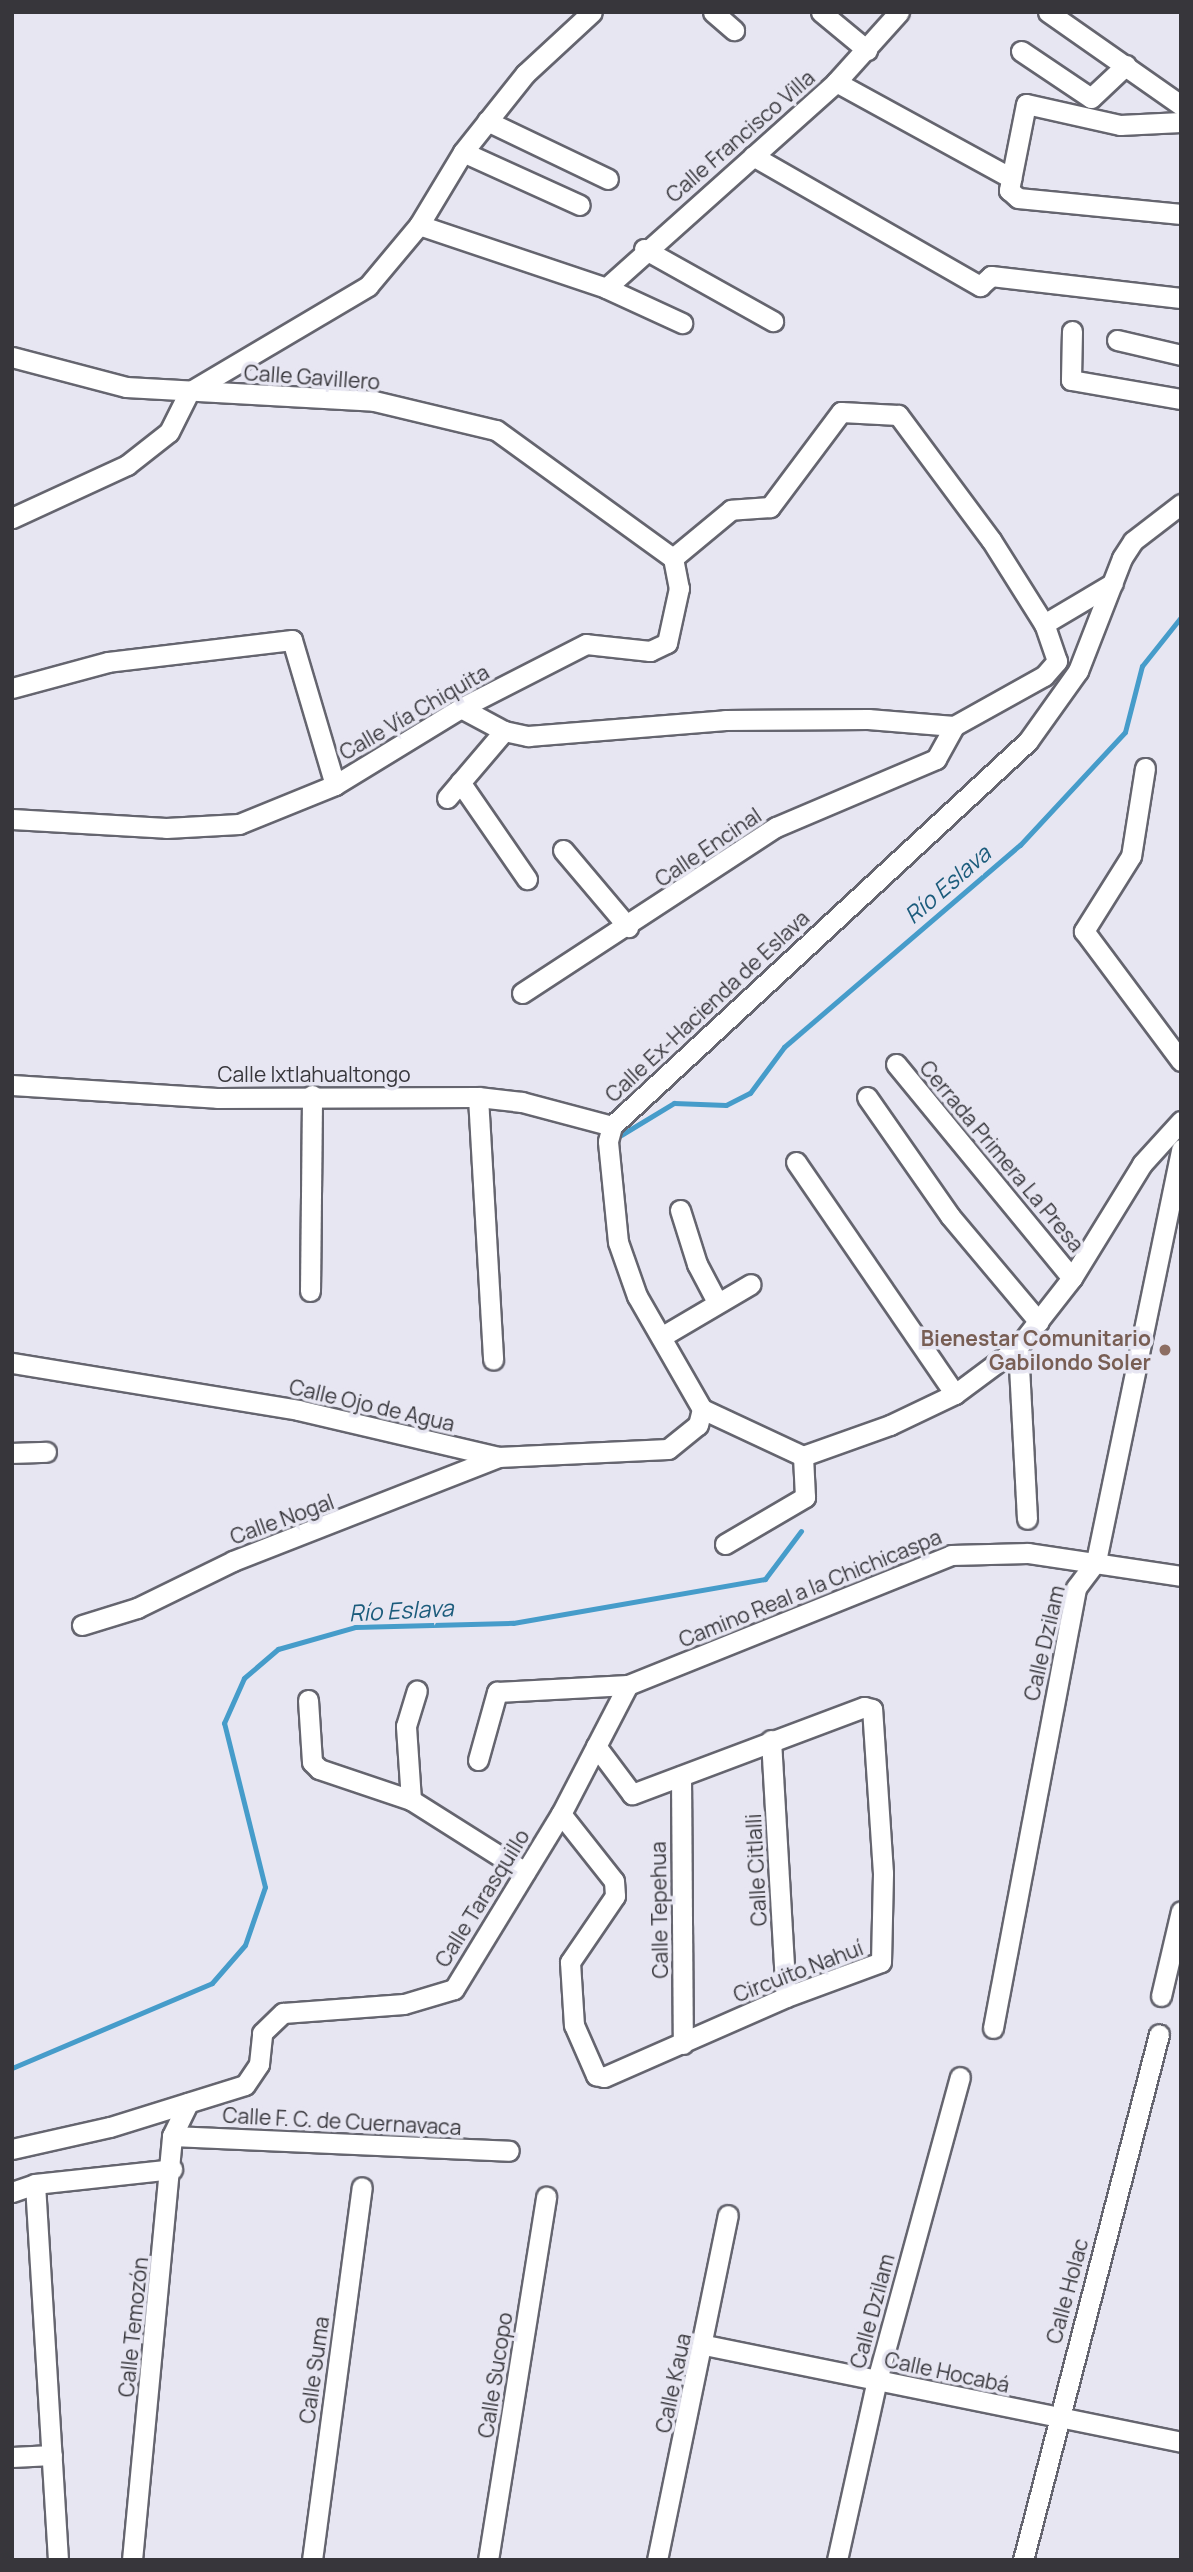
<!DOCTYPE html>
<meta charset="utf-8">
<style>
body{margin:0}
#map{position:relative;width:1193px;height:2572px;overflow:hidden;background:#e7e6f2;font-family:Manrope,sans-serif}
div>[style]{position:absolute}
.stream>*{height:5px;margin:-2.5px;padding:0 2.5px;transform-origin:2.5px;border-radius:2.5px;background:#469cca}
.roads{filter:drop-shadow(2px 0 #65656f) drop-shadow(-2px 0 #65656f) drop-shadow(0 2px #65656f) drop-shadow(0 -2px #65656f)}
.street>*{height:19px;margin:-9.5px;padding:0 9.5px;transform-origin:9.5px;border-radius:9.5px;background:#fff}
.dots>*{width:19px;height:19px;translate:-50% -50%;box-sizing:border-box;border:4px solid #e7e6f2;border-radius:50%}
span{translate:-50% -50%;white-space:nowrap;text-align:center;line-height:1.15;-webkit-text-stroke:7px #e7e6f2;paint-order:stroke}
.street-label{font-size:21px;color:#37363b}
.education-label{font-size:21px;color:#785e54;font-weight:700}
.right{translate:-100% -50%;text-align:right}
.water-label{font-size:23px;color:#1c5c7c;font-style:italic}
.frame{position:absolute;inset:0;border:14px solid #37363b;pointer-events:none}
</style>
<div id="map">
<div class="stream">
<i style="left:621px;top:1135px;width:62px;rotate:-31.1deg"></i>
<i style="left:674px;top:1103px;width:52px;rotate:2.2deg"></i>
<i style="left:726px;top:1105px;width:27px;rotate:-27deg"></i>
<i style="left:750px;top:1093px;width:57px;rotate:-53.5deg"></i>
<i style="left:784px;top:1047px;width:311px;rotate:-40.6deg"></i>
<i style="left:1020px;top:845px;width:154px;rotate:-47.1deg"></i>
<i style="left:1125px;top:732px;width:68px;rotate:-75.6deg"></i>
<i style="left:1142px;top:666px;width:63px;rotate:-51.5deg"></i>
<i style="left:12px;top:2068px;width:217px;rotate:-23deg"></i>
<i style="left:212px;top:1983px;width:50px;rotate:-49deg"></i>
<i style="left:245px;top:1945px;width:61px;rotate:-71deg"></i>
<i style="left:265px;top:1887px;width:169px;rotate:-104deg"></i>
<i style="left:224px;top:1723px;width:49px;rotate:-66deg"></i>
<i style="left:244px;top:1678px;width:45px;rotate:-40.5deg"></i>
<i style="left:278px;top:1649px;width:80px;rotate:-15.9deg"></i>
<i style="left:355px;top:1627px;width:158px;rotate:-1.5deg"></i>
<i style="left:513px;top:1623px;width:256px;rotate:-9.9deg"></i>
<i style="left:765px;top:1579px;width:60px;rotate:-53.1deg"></i>
</div>
<div class="roads">
<div class="street">
<i style="left:713px;top:12px;width:28px;rotate:41deg"></i>
<i style="left:821px;top:12px;width:60px;rotate:39.6deg"></i>
<i style="left:1048px;top:12px;width:162px;rotate:35deg"></i>
<i style="left:1021px;top:51px;width:84px;rotate:33.9deg"></i>
<i style="left:1091px;top:98px;width:48px;rotate:-43.3deg"></i>
<i style="left:836px;top:82px;width:200px;rotate:28.7deg"></i>
<i style="left:487px;top:121px;width:134px;rotate:25.6deg"></i>
<i style="left:1181px;top:122px;width:61px;rotate:177.2deg"></i>
<i style="left:1120px;top:125px;width:96px;rotate:-167.4deg"></i>
<i style="left:1026px;top:104px;width:88px;rotate:101.2deg"></i>
<i style="left:1009px;top:190px;width:12px;rotate:42deg"></i>
<i style="left:1018px;top:198px;width:164px;rotate:5.6deg"></i>
<i style="left:463px;top:152px;width:128px;rotate:24.4deg"></i>
<i style="left:753px;top:156px;width:262px;rotate:29.8deg"></i>
<i style="left:980px;top:286px;width:15px;rotate:-42deg"></i>
<i style="left:991px;top:276px;width:191px;rotate:6.6deg"></i>
<i style="left:419px;top:225px;width:197px;rotate:18.6deg"></i>
<i style="left:606px;top:288px;width:84px;rotate:24.7deg"></i>
<i style="left:644px;top:249px;width:148px;rotate:29.2deg"></i>
<i style="left:606px;top:288px;width:309px;rotate:-41.8deg"></i>
<i style="left:836px;top:82px;width:94px;rotate:-48deg"></i>
<i style="left:1072px;top:331px;width:49px;rotate:91.2deg"></i>
<i style="left:1071px;top:380px;width:112px;rotate:9.8deg"></i>
<i style="left:1117px;top:340px;width:66px;rotate:13.2deg"></i>
<i style="left:12px;top:357px;width:118px;rotate:14.7deg"></i>
<i style="left:126px;top:387px;width:248px;rotate:3.2deg"></i>
<i style="left:374px;top:401px;width:125px;rotate:13.4deg"></i>
<i style="left:496px;top:430px;width:218px;rotate:35.9deg"></i>
<i style="left:673px;top:558px;width:31px;rotate:79deg"></i>
<i style="left:679px;top:588px;width:56px;rotate:102.3deg"></i>
<i style="left:667px;top:643px;width:19px;rotate:155deg"></i>
<i style="left:650px;top:651px;width:64px;rotate:-173.8deg"></i>
<i style="left:586px;top:644px;width:140px;rotate:152.9deg"></i>
<i style="left:461px;top:708px;width:148px;rotate:148.6deg"></i>
<i style="left:335px;top:785px;width:151px;rotate:-106.5deg"></i>
<i style="left:292px;top:640px;width:185px;rotate:173.2deg"></i>
<i style="left:108px;top:662px;width:99px;rotate:164.8deg"></i>
<i style="left:12px;top:518px;width:127px;rotate:-24.7deg"></i>
<i style="left:127px;top:465px;width:53px;rotate:-38.2deg"></i>
<i style="left:169px;top:432px;width:45px;rotate:-63.4deg"></i>
<i style="left:189px;top:392px;width:208px;rotate:-30.6deg"></i>
<i style="left:368px;top:286px;width:80px;rotate:-50.1deg"></i>
<i style="left:419px;top:225px;width:85px;rotate:-58.9deg"></i>
<i style="left:463px;top:152px;width:100px;rotate:-51.5deg"></i>
<i style="left:525px;top:74px;width:91px;rotate:-42.8deg"></i>
<i style="left:1044px;top:624px;width:80px;rotate:-30.7deg"></i>
<i style="left:461px;top:708px;width:49px;rotate:28.1deg"></i>
<i style="left:504px;top:731px;width:25px;rotate:12deg"></i>
<i style="left:528px;top:736px;width:198px;rotate:-4.6deg"></i>
<i style="left:725px;top:720px;width:143px;rotate:-0.4deg"></i>
<i style="left:868px;top:719px;width:86px;rotate:4.7deg"></i>
<i style="left:954px;top:726px;width:103px;rotate:-29.1deg"></i>
<i style="left:1044px;top:676px;width:20px;rotate:-49deg"></i>
<i style="left:1057px;top:661px;width:39px;rotate:-109deg"></i>
<i style="left:1044px;top:624px;width:99px;rotate:-122.2deg"></i>
<i style="left:991px;top:540px;width:156px;rotate:-126.6deg"></i>
<i style="left:898px;top:415px;width:57px;rotate:-177deg"></i>
<i style="left:841px;top:412px;width:119px;rotate:126.8deg"></i>
<i style="left:770px;top:507px;width:39px;rotate:176deg"></i>
<i style="left:731px;top:510px;width:75px;rotate:140.4deg"></i>
<i style="left:1145px;top:768px;width:89px;rotate:99deg"></i>
<i style="left:1131px;top:856px;width:89px;rotate:122.1deg"></i>
<i style="left:1084px;top:931px;width:162px;rotate:53.3deg"></i>
<i style="left:460px;top:782px;width:118px;rotate:55.4deg"></i>
<i style="left:447px;top:798px;width:88px;rotate:-49.6deg"></i>
<i style="left:12px;top:819px;width:154px;rotate:3.3deg"></i>
<i style="left:166px;top:828px;width:73px;rotate:-3.1deg"></i>
<i style="left:239px;top:824px;width:104px;rotate:-22.1deg"></i>
<i style="left:563px;top:850px;width:101px;rotate:49.8deg"></i>
<i style="left:522px;top:993px;width:303px;rotate:-33.2deg"></i>
<i style="left:776px;top:827px;width:174px;rotate:-23deg"></i>
<i style="left:936px;top:759px;width:38px;rotate:-61deg"></i>
<i style="left:896px;top:1064px;width:277px;rotate:50.6deg"></i>
<i style="left:12px;top:1085px;width:205px;rotate:3.6deg"></i>
<i style="left:217px;top:1098px;width:261px;rotate:-0.2deg"></i>
<i style="left:478px;top:1097px;width:44px;rotate:6.5deg"></i>
<i style="left:522px;top:1102px;width:93px;rotate:14.9deg"></i>
<i style="left:478px;top:1097px;width:263px;rotate:86.7deg"></i>
<i style="left:867px;top:1097px;width:145px;rotate:55.1deg"></i>
<i style="left:950px;top:1216px;width:138px;rotate:50deg"></i>
<i style="left:796px;top:1162px;width:281px;rotate:55.6deg"></i>
<i style="left:680px;top:1210px;width:57px;rotate:72.5deg"></i>
<i style="left:697px;top:1264px;width:43px;rotate:62.2deg"></i>
<i style="left:310px;top:1291px;width:196px;rotate:-89.4deg"></i>
<i style="left:661px;top:1337px;width:104px;rotate:-30.5deg"></i>
<i style="left:1018px;top:1347px;width:172px;rotate:87deg"></i>
<i style="left:12px;top:1363px;width:290px;rotate:9.3deg"></i>
<i style="left:298px;top:1410px;width:205px;rotate:13.2deg"></i>
<i style="left:498px;top:1457px;width:170px;rotate:-2.7deg"></i>
<i style="left:668px;top:1449px;width:38px;rotate:-39deg"></i>
<i style="left:698px;top:1425px;width:16px;rotate:-76deg"></i>
<i style="left:12px;top:1453px;width:34px;rotate:-2deg"></i>
<i style="left:803px;top:1456px;width:111px;rotate:-155deg"></i>
<i style="left:702px;top:1409px;width:130px;rotate:-119.9deg"></i>
<i style="left:637px;top:1296px;width:57px;rotate:-109.4deg"></i>
<i style="left:618px;top:1242px;width:101px;rotate:-95.7deg"></i>
<i style="left:608px;top:1141px;width:16px;rotate:-75deg"></i>
<i style="left:612px;top:1126px;width:567px;rotate:-42.78deg"></i>
<i style="left:1028px;top:741px;width:86px;rotate:-54.5deg"></i>
<i style="left:1078px;top:671px;width:121px;rotate:-68.7deg"></i>
<i style="left:1122px;top:558px;width:20px;rotate:-57deg"></i>
<i style="left:1133px;top:541px;width:61px;rotate:-37.6deg"></i>
<i style="left:803px;top:1456px;width:92px;rotate:-19.6deg"></i>
<i style="left:890px;top:1425px;width:72px;rotate:-25.5deg"></i>
<i style="left:955px;top:1394px;width:79px;rotate:-36.7deg"></i>
<i style="left:1018px;top:1347px;width:88px;rotate:-52deg"></i>
<i style="left:1072px;top:1278px;width:134px;rotate:-58.4deg"></i>
<i style="left:1142px;top:1164px;width:58px;rotate:-47.8deg"></i>
<i style="left:725px;top:1544px;width:93px;rotate:-30.4deg"></i>
<i style="left:805px;top:1497px;width:41px;rotate:-92.8deg"></i>
<i style="left:82px;top:1625px;width:58px;rotate:-17.2deg"></i>
<i style="left:137px;top:1608px;width:107px;rotate:-26.1deg"></i>
<i style="left:233px;top:1561px;width:285px;rotate:-21.4deg"></i>
<i style="left:308px;top:1700px;width:62px;rotate:86.3deg"></i>
<i style="left:312px;top:1762px;width:10px;rotate:45deg"></i>
<i style="left:319px;top:1769px;width:97px;rotate:18.6deg"></i>
<i style="left:411px;top:1800px;width:135px;rotate:32.3deg"></i>
<i style="left:771px;top:1740px;width:257px;rotate:86.7deg"></i>
<i style="left:478px;top:1760px;width:71px;rotate:-74.4deg"></i>
<i style="left:497px;top:1692px;width:131px;rotate:-3.1deg"></i>
<i style="left:628px;top:1685px;width:348px;rotate:-21.9deg"></i>
<i style="left:951px;top:1555px;width:77px;rotate:-1.5deg"></i>
<i style="left:1028px;top:1553px;width:155px;rotate:8.5deg"></i>
<i style="left:681px;top:1776px;width:268px;rotate:89.6deg"></i>
<i style="left:411px;top:1800px;width:74px;rotate:-93.9deg"></i>
<i style="left:406px;top:1726px;width:37px;rotate:-73deg"></i>
<i style="left:561px;top:1814px;width:85px;rotate:51.7deg"></i>
<i style="left:614px;top:1881px;width:15px;rotate:86deg"></i>
<i style="left:615px;top:1896px;width:80px;rotate:124.3deg"></i>
<i style="left:570px;top:1962px;width:63px;rotate:86.4deg"></i>
<i style="left:574px;top:2025px;width:55px;rotate:66.3deg"></i>
<i style="left:596px;top:2075px;width:8px;rotate:14deg"></i>
<i style="left:604px;top:2077px;width:199px;rotate:-23.7deg"></i>
<i style="left:786px;top:1997px;width:101px;rotate:-20.2deg"></i>
<i style="left:881px;top:1962px;width:89px;rotate:-88.7deg"></i>
<i style="left:883px;top:1873px;width:164px;rotate:-93.8deg"></i>
<i style="left:872px;top:1709px;width:8px;rotate:-166deg"></i>
<i style="left:864px;top:1707px;width:248px;rotate:159.4deg"></i>
<i style="left:632px;top:1794px;width:60px;rotate:-126.9deg"></i>
<i style="left:1161px;top:1996px;width:87px;rotate:-76.8deg"></i>
<i style="left:993px;top:2028px;width:448px;rotate:-79.3deg"></i>
<i style="left:1076px;top:1588px;width:34px;rotate:-53deg"></i>
<i style="left:1096px;top:1561px;width:421px;rotate:-78.3deg"></i>
<i style="left:172px;top:2136px;width:337px;rotate:2.5deg"></i>
<i style="left:12px;top:2149px;width:100px;rotate:-12.7deg"></i>
<i style="left:110px;top:2127px;width:141px;rotate:-17.3deg"></i>
<i style="left:245px;top:2085px;width:25px;rotate:-56deg"></i>
<i style="left:259px;top:2064px;width:31px;rotate:-84deg"></i>
<i style="left:262px;top:2033px;width:29px;rotate:-44deg"></i>
<i style="left:283px;top:2013px;width:121px;rotate:-4.3deg"></i>
<i style="left:404px;top:2004px;width:52px;rotate:-16.7deg"></i>
<i style="left:454px;top:1989px;width:205px;rotate:-58.6deg"></i>
<i style="left:561px;top:1814px;width:145px;rotate:-62.6deg"></i>
<i style="left:35px;top:2184px;width:377px;rotate:86.5deg"></i>
<i style="left:12px;top:2192px;width:24px;rotate:-19deg"></i>
<i style="left:35px;top:2184px;width:138px;rotate:-6.2deg"></i>
<i style="left:705px;top:2345px;width:486px;rotate:11.5deg"></i>
<i style="left:12px;top:2457px;width:40px;rotate:-2.9deg"></i>
<i style="left:132px;top:2560px;width:426px;rotate:-84.6deg"></i>
<i style="left:172px;top:2136px;width:37px;rotate:-64deg"></i>
<i style="left:312px;top:2560px;width:376px;rotate:-82.4deg"></i>
<i style="left:488px;top:2560px;width:368px;rotate:-80.9deg"></i>
<i style="left:657px;top:2560px;width:352px;rotate:-78.4deg"></i>
<i style="left:837px;top:2560px;width:184px;rotate:-77.5deg"></i>
<i style="left:877px;top:2380px;width:314px;rotate:-74.7deg"></i>
<i style="left:1023px;top:2560px;width:543px;rotate:-75.5deg"></i>
</div>
</div>
<div class="dots">
<i style="left:1165px;top:1350px;background:#8d6e63"></i>
</div>
<div class="street-label">
<span style="left:740px;top:136px;rotate:-41deg">Calle Francisco Villa</span>
<span style="left:312px;top:377px;rotate:4deg">Calle Gavillero</span>
<span style="left:414px;top:712px;rotate:-30deg">Calle Vía Chiquita</span>
<span style="left:708px;top:847px;rotate:-34deg">Calle Encinal</span>
<span style="left:707px;top:1006px;rotate:-43deg">Calle Ex-Hacienda de Eslava</span>
<span style="left:314px;top:1074px">Calle Ixtlahualtongo</span>
<span style="left:1002px;top:1156px;rotate:50deg">Cerrada Primera La Presa</span>
<span style="left:372px;top:1405px;rotate:13deg">Calle Ojo de Agua</span>
<span style="left:282px;top:1519px;rotate:-20deg">Calle Nogal</span>
<span style="left:810px;top:1588px;rotate:-22deg">Camino Real a la Chichicaspa</span>
<span style="left:1044px;top:1643px;rotate:-77deg">Calle Dzilam</span>
<span style="left:756px;top:1870px;rotate:-93deg">Calle Citlalli</span>
<span style="left:482px;top:1898px;rotate:-58deg">Calle Tarasquillo</span>
<span style="left:659px;top:1910px;rotate:-91deg">Calle Tepehua</span>
<span style="left:798px;top:1971px;rotate:-21deg">Circuito Nahuí</span>
<span style="left:342px;top:2121px;rotate:3deg">Calle F. C. de Cuernavaca</span>
<span style="left:1067px;top:2291px;rotate:-75deg">Calle Holac</span>
<span style="left:872px;top:2311px;rotate:-75deg">Calle Dzilam</span>
<span style="left:133px;top:2327px;rotate:-84deg">Calle Temozón</span>
<span style="left:314px;top:2370px;rotate:-82deg">Calle Suma</span>
<span style="left:947px;top:2372px;rotate:12deg">Calle Hocabá</span>
<span style="left:495px;top:2375px;rotate:-81deg">Calle Sucopo</span>
<span style="left:673px;top:2383px;rotate:-78deg">Calle Kaua</span>
</div>
<div class="education-label">
<span class="right" style="left:1151px;top:1350px">Bienestar Comunitario<br>Gabilondo Soler</span>
</div>
<div class="water-label">
<span style="left:947px;top:884px;rotate:-41deg">Río Eslava</span>
<span style="left:401px;top:1610px;rotate:-3deg">Río Eslava</span>
</div>
<div class="frame"></div>
</div>
